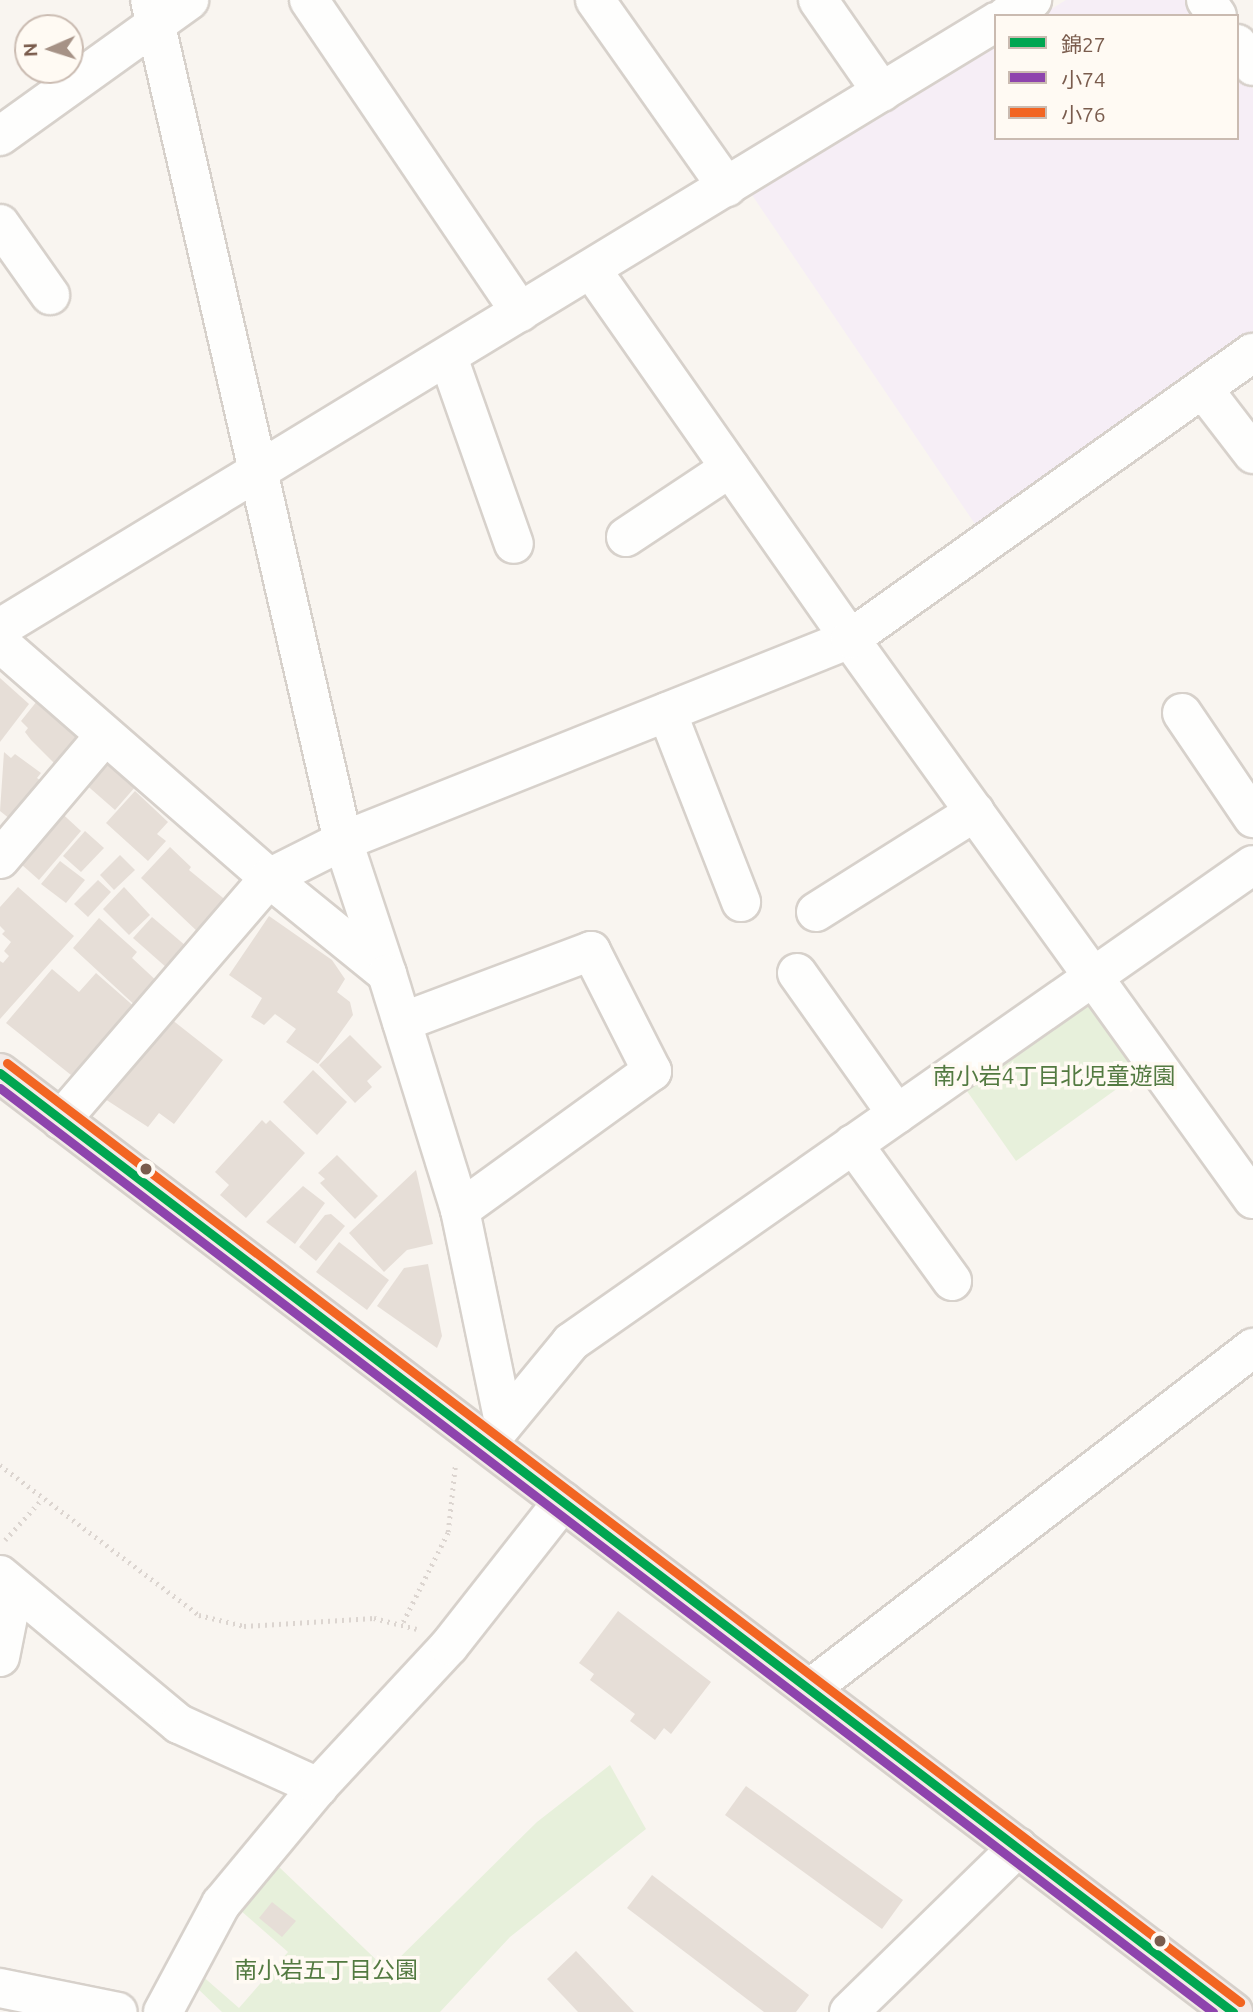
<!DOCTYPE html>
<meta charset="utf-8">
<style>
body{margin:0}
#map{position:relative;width:1253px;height:2012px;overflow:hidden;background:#f9f5f0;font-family:Ubuntu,"Noto Sans JP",sans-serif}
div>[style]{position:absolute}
.education>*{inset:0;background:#f6eef6}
.green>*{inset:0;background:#e7f0db}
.building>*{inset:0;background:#e6ded7}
.path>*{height:4.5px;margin-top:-2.25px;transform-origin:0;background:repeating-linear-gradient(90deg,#dcd5d0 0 2px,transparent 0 7px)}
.roads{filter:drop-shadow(2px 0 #d7d1cb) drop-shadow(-2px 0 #d7d1cb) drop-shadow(0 2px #d7d1cb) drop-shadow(0 -2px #d7d1cb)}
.minor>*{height:38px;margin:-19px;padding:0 19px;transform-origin:19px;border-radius:19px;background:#fefefd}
.highway>*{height:38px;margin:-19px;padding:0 19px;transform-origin:19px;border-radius:19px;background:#f2eae7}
.bus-1>*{height:9px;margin:-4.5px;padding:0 4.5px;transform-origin:4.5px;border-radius:4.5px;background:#00a651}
.bus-2>*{height:9px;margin:-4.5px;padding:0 4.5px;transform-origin:4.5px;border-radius:4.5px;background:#8e44ad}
.bus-3>*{height:9px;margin:-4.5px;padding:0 4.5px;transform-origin:4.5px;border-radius:4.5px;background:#f26522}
.dots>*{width:19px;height:19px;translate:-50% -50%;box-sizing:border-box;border:4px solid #fffaf3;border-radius:50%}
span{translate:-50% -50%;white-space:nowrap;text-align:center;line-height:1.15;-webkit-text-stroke:7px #fffaf3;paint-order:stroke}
.park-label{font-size:23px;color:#537a41}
.legend{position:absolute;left:994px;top:14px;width:245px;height:126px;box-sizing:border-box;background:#fffaf3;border:2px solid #cabbb1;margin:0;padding:9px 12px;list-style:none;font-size:21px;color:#7a5c4d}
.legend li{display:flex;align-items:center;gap:14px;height:35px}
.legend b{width:35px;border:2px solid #cabbb1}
.north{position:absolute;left:14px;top:14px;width:70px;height:70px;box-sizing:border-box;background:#fffaf3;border:2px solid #cabbb1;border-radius:50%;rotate:267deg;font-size:19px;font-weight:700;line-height:28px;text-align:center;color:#7a5c4d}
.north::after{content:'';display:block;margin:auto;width:24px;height:32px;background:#a69286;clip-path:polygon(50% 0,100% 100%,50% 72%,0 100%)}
</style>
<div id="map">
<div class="education">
<i style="clip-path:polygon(1066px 0,1191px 0,1202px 16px,1040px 16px)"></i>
<i style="clip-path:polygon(996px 43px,996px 138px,1237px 138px,1237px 66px,1253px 89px,1253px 334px,979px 530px,750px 192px)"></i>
</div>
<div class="green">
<i style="clip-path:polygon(1092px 991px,1146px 1068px,1016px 1161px,962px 1084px)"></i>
<i style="clip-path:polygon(610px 1765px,646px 1829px,510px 1937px,440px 2012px,222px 2012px,195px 1986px,200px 1974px,239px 2008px,288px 1952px,240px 1910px,278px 1866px,387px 1970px,537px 1822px)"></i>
</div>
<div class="building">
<i style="clip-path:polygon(0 678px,29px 704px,0 742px)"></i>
<i style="clip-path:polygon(37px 701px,80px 733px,76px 737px,81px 741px,59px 768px,31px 740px,25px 732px,28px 728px,21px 721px)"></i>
<i style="clip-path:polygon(4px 752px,11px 758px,15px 754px,41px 773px,37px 778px,46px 784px,10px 819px,0 811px)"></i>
<i style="clip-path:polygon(103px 758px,136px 786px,115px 810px,83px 782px)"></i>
<i style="clip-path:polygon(135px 791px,168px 822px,157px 834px,166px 841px,148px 861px,106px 823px)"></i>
<i style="clip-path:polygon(55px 807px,81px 831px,39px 880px,12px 856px)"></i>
<i style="clip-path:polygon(85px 831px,104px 848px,81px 872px,63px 856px)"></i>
<i style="clip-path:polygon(170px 847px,191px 867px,189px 870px,228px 902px,199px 933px,141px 878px)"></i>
<i style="clip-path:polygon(120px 855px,135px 870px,114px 890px,100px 875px)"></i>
<i style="clip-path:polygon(60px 861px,85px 880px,66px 903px,41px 884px)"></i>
<i style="clip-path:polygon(98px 880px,111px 892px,88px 917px,74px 904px)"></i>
<i style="clip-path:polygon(18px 887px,74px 936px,0 1019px,0 961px,3px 963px,9px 956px,4px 951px,11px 942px,2px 934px,5px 931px,0 926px,0 907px)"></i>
<i style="clip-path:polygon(124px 887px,150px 915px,129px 935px,103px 909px)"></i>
<i style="clip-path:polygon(269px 916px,332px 960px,345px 979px,337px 992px,350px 1002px,353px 1015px,318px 1064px,286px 1042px,296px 1029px,275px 1014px,264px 1025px,251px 1017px,262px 998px,229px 975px)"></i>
<i style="clip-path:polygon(152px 917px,186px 946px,167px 968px,133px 938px)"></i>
<i style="clip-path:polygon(99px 918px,137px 952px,132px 958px,160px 984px,138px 1008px,73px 948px)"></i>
<i style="clip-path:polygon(52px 969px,79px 992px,96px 973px,137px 1009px,80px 1076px,75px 1071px,71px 1075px,6px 1023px)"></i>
<i style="clip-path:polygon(171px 1019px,223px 1060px,174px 1124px,159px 1113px,148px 1127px,105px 1099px)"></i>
<i style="clip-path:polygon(350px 1035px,382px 1067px,367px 1081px,372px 1087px,355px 1103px,319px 1065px)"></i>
<i style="clip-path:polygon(313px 1070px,347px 1102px,317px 1135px,283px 1102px)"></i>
<i style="clip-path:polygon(262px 1120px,266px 1124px,270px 1120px,305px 1153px,246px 1218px,220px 1195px,229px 1185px,215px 1172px)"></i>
<i style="clip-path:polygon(337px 1155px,378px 1196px,355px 1219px,320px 1183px,325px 1179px,318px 1173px)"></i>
<i style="clip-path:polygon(416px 1170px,433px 1244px,407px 1250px,384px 1272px,349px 1233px)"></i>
<i style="clip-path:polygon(303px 1186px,325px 1203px,295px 1244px,266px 1222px)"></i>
<i style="clip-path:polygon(331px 1214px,345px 1226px,316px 1261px,299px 1247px,325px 1215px)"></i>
<i style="clip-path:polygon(339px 1242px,389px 1280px,367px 1310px,316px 1272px)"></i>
<i style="clip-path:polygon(428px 1264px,442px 1336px,437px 1348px,377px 1306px,404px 1268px)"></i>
<i style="clip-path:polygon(618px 1611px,711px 1682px,671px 1734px,664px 1728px,655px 1740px,630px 1721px,635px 1714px,590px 1680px,594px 1674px,579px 1663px)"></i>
<i style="clip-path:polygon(746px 1786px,903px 1900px,882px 1929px,725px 1815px)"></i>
<i style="clip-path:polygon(652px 1875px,809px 1995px,796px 2012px,764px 2012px,627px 1908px)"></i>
<i style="clip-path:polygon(272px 1902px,296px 1921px,282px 1937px,259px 1918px)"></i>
<i style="clip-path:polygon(576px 1951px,634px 2012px,578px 2012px,547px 1979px)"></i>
</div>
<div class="path">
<i style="left:0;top:1465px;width:249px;rotate:37deg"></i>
<i style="left:199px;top:1615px;width:46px;rotate:13.7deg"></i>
<i style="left:244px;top:1626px;width:130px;rotate:-3.5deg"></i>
<i style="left:374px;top:1618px;width:44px;rotate:14.3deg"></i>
<i style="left:5px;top:1540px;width:55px;rotate:-47.9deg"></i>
<i style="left:403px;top:1622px;width:101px;rotate:-63.4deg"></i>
<i style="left:448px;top:1532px;width:66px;rotate:-83.9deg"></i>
</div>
<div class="roads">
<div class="minor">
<i style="left:150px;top:0;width:863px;rotate:77.08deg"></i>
<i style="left:343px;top:841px;width:140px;rotate:71.7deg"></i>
<i style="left:309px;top:0;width:377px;rotate:55.9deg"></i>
<i style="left:595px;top:0;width:229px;rotate:54.8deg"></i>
<i style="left:818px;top:0;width:112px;rotate:55.2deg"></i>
<i style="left:1206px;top:0;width:19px;rotate:55deg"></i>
<i style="left:1006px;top:16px;width:31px;rotate:-32deg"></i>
<i style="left:1237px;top:44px;width:27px;rotate:54deg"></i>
<i style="left:0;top:136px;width:233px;rotate:-35.7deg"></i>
<i style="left:0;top:224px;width:87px;rotate:54.8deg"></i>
<i style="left:591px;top:269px;width:452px;rotate:55deg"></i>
<i style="left:850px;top:639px;width:690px;rotate:54.26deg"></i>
<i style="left:448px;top:357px;width:198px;rotate:70.6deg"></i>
<i style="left:1203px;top:389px;width:82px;rotate:52.4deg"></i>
<i style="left:626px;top:537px;width:125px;rotate:-33.6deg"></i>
<i style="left:0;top:628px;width:1166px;rotate:-31.32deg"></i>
<i style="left:0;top:643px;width:357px;rotate:41.1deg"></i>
<i style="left:269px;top:878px;width:152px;rotate:39.1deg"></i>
<i style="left:387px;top:974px;width:247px;rotate:72.8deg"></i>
<i style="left:460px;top:1210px;width:217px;rotate:78.3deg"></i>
<i style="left:667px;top:712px;width:204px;rotate:68.7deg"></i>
<i style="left:1182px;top:713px;width:127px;rotate:55.9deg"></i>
<i style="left:0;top:859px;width:162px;rotate:-49.7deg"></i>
<i style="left:816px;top:912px;width:188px;rotate:-32.2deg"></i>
<i style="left:797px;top:973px;width:173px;rotate:54.7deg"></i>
<i style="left:402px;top:1022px;width:202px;rotate:-20.6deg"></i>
<i style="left:591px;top:951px;width:135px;rotate:63.1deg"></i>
<i style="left:652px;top:1071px;width:237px;rotate:144.1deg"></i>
<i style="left:61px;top:1120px;width:319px;rotate:-49.3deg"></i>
<i style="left:269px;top:878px;width:83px;rotate:-26.6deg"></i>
<i style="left:343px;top:841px;width:546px;rotate:-21.72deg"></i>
<i style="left:850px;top:639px;width:494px;rotate:-35.4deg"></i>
<i style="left:853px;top:1144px;width:169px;rotate:54.1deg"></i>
<i style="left:492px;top:1438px;width:124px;rotate:-50.5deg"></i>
<i style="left:571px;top:1342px;width:832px;rotate:-34.97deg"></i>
<i style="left:0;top:1575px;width:233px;rotate:39.8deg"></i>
<i style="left:179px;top:1724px;width:153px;rotate:24.4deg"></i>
<i style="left:0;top:1657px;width:71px;rotate:-78.7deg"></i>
<i style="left:811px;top:1688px;width:558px;rotate:-37.57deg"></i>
<i style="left:0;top:1988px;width:120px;rotate:11.5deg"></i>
<i style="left:163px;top:2012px;width:123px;rotate:-61.8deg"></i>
<i style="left:221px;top:1904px;width:152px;rotate:-50.3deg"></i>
<i style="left:318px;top:1787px;width:192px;rotate:-47.1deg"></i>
<i style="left:449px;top:1646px;width:184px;rotate:-51.8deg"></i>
<i style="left:849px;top:2012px;width:236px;rotate:-44.3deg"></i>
</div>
<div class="highway">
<i style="left:0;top:1073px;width:1550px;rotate:37.29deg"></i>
</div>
</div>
<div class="bus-1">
<i style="left:0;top:1073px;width:1550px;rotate:37.29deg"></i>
</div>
<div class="bus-2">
<i style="left:0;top:1088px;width:1525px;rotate:37.3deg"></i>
</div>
<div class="bus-3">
<i style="left:7px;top:1063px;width:1550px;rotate:37.29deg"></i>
</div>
<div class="dots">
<i style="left:146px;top:1169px;background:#7a5c4d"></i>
<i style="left:1160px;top:1941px;background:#7a5c4d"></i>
</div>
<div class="park-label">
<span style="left:1054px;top:1076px">南小岩4丁目北児童遊園</span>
<span style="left:326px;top:1970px">南小岩五丁目公園</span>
</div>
<ul class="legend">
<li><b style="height:9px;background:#00a651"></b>錦27</li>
<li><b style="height:9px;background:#8e44ad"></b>小74</li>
<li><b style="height:9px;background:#f26522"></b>小76</li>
</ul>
<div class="north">N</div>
</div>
